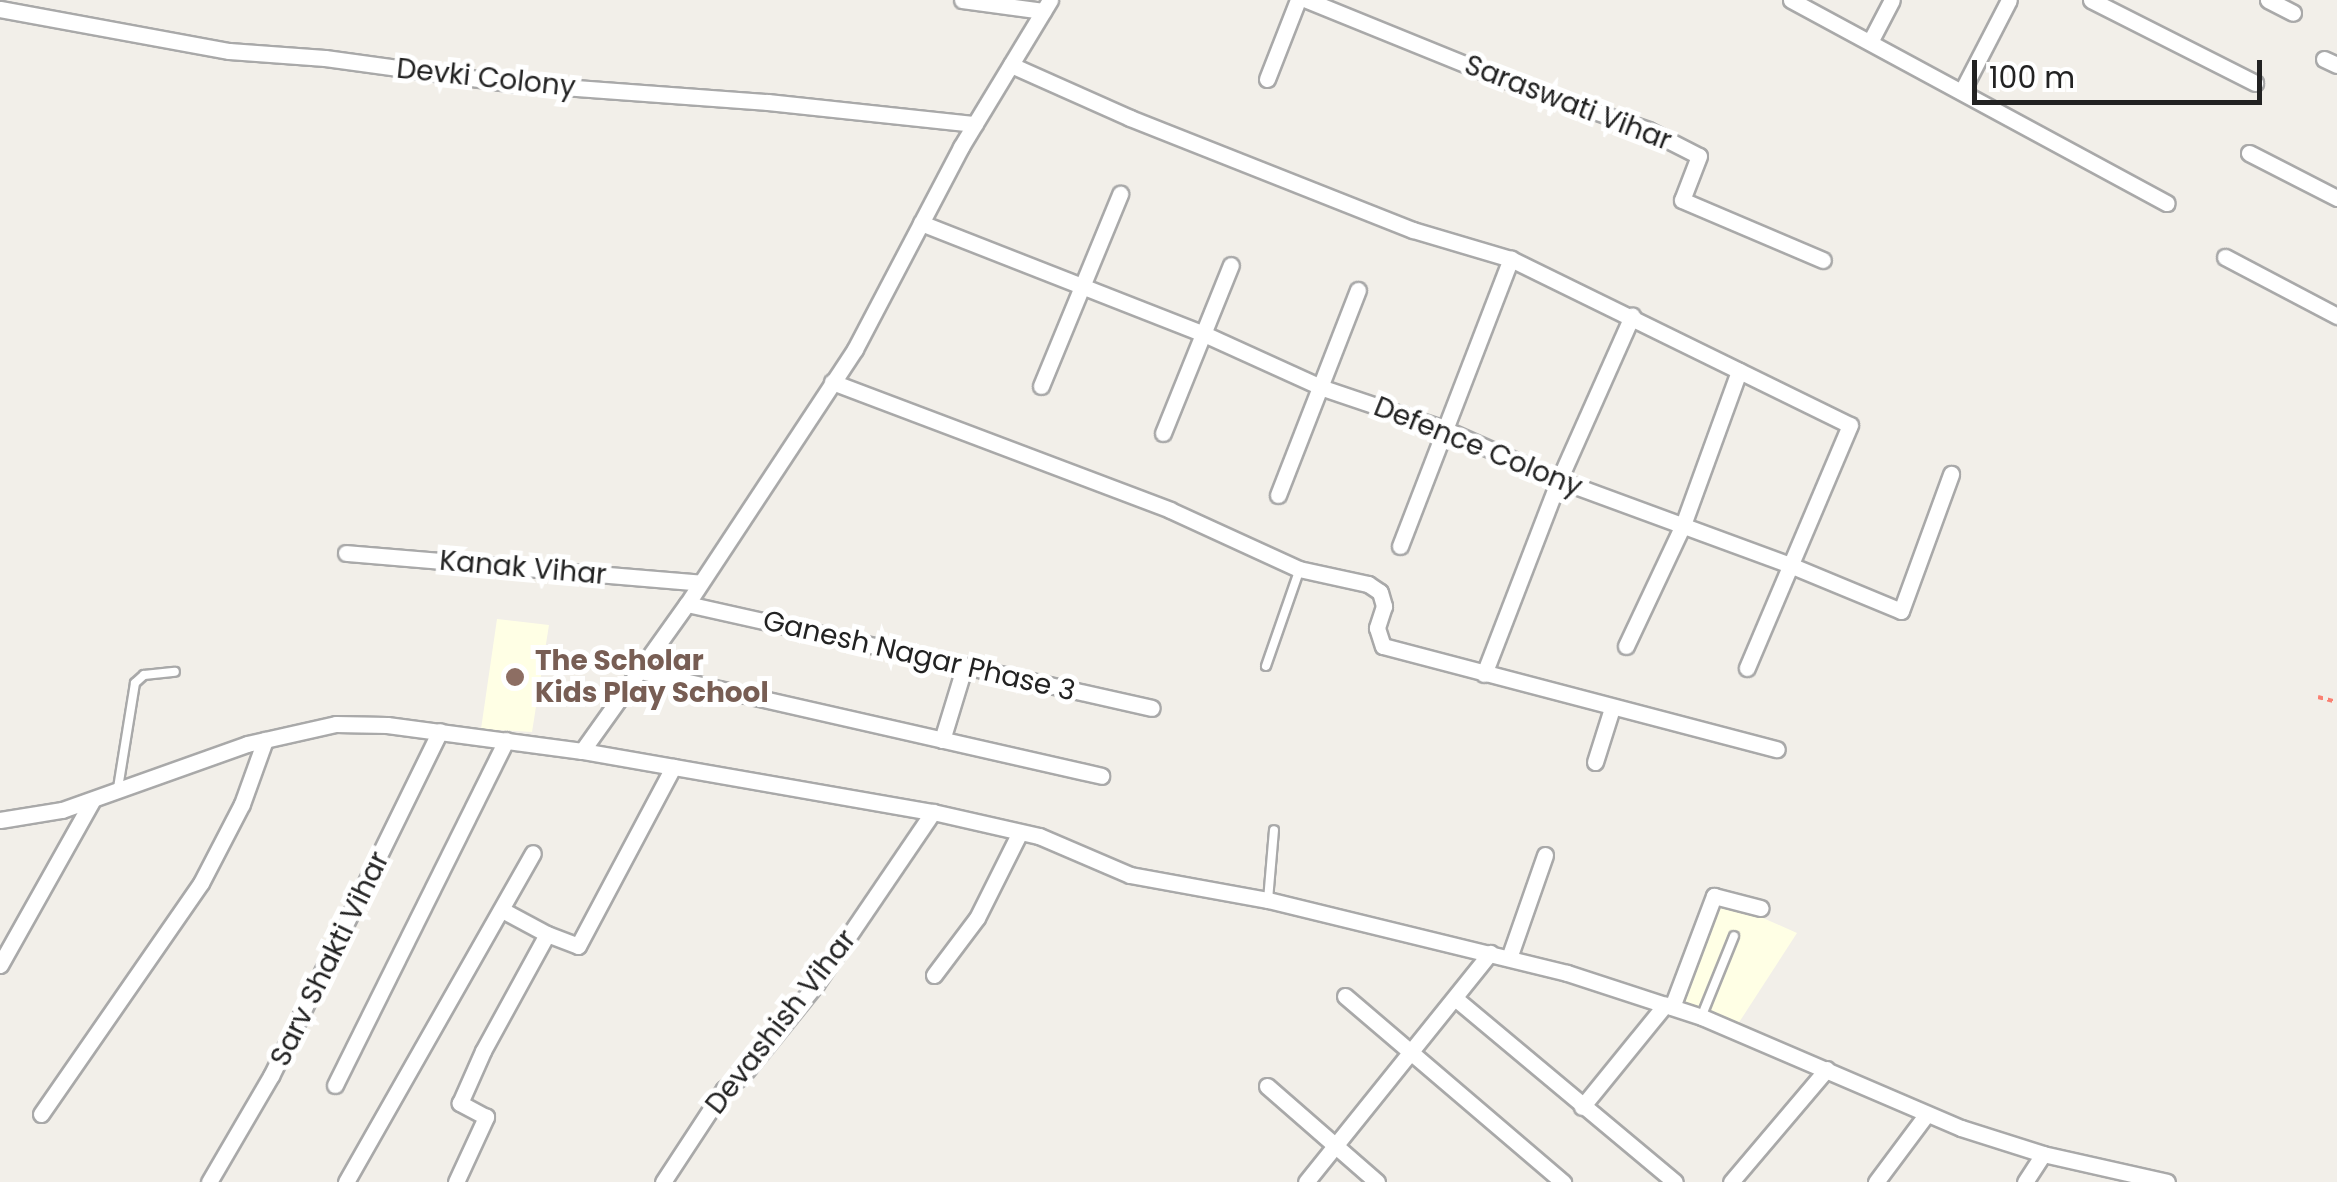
<!DOCTYPE html>
<style>
body{margin:0}
#map{position:relative;width:2337px;height:1182px;overflow:hidden;background:#f2efe9;font-family:Poppins,sans-serif}
div>[style]{position:absolute}
.education>*{inset:0;background:#ffffe5}
.path>*{height:4px;margin-top:-2px;transform-origin:0;background:repeating-linear-gradient(90deg,#fa8072 0 5px,transparent 0 10px)}
.roads{filter:drop-shadow(2px 0 #a9a9a9) drop-shadow(-2px 0 #a9a9a9) drop-shadow(0 2px #a9a9a9) drop-shadow(0 -2px #a9a9a9)}
.lane>*{height:8px;margin:-4px;padding:0 4px;transform-origin:4px;border-radius:4px;background:#fff}
.street>*{height:15px;margin:-7.5px;padding:0 7.5px;transform-origin:7.5px;border-radius:7.5px;background:#fff}
.dots>*{width:28px;height:28px;translate:-50% -50%;box-sizing:border-box;border:5px solid #fff;border-radius:50%}
span{translate:-50% -50%;white-space:nowrap;text-align:center;line-height:1.15;-webkit-text-stroke:10px #fff;paint-order:stroke}
.street-label{font-size:28px;color:#222}
.education-label{font-size:28px;color:#785e54;font-weight:700}
.left{translate:0 -50%;text-align:left}
.scale{position:absolute;left:1972px;top:60px;width:290px;height:45px;box-sizing:border-box;border:5px solid #222;border-top:0;padding-left:12px;font-size:30px;line-height:35px;white-space:nowrap;color:#222;-webkit-text-stroke:8px #fff;paint-order:stroke}
</style>
<div id="map">
<div class="education">
<i style="clip-path:polygon(497px 619px,549px 625px,532px 732px,481px 729px)"></i>
<i style="clip-path:polygon(1720px 899px,1797px 933px,1738px 1024px,1681px 1003px)"></i>
</div>
<div class="path">
<i style="left:2318px;top:697px;width:20px;rotate:15deg"></i>
</div>
<div class="roads">
<div class="lane">
<i style="left:1266px;top:666px;width:101px;rotate:-70.8deg"></i>
<i style="left:118px;top:788px;width:106px;rotate:-80.8deg"></i>
<i style="left:135px;top:683px;width:12px;rotate:-42deg"></i>
<i style="left:144px;top:675px;width:31px;rotate:-6deg"></i>
<i style="left:1268px;top:900px;width:70px;rotate:-85.1deg"></i>
<i style="left:1702px;top:1015px;width:85px;rotate:-67.9deg"></i>
</div>
<div class="street">
<i style="left:962px;top:0;width:82px;rotate:7.7deg"></i>
<i style="left:1307px;top:0;width:205px;rotate:22.1deg"></i>
<i style="left:1497px;top:77px;width:160px;rotate:19.3deg"></i>
<i style="left:1648px;top:130px;width:57px;rotate:27deg"></i>
<i style="left:1699px;top:156px;width:47px;rotate:111.1deg"></i>
<i style="left:1682px;top:200px;width:153px;rotate:23.1deg"></i>
<i style="left:1791px;top:0;width:427px;rotate:28.4deg"></i>
<i style="left:2091px;top:0;width:184px;rotate:26.8deg"></i>
<i style="left:2268px;top:0;width:28px;rotate:27deg"></i>
<i style="left:0;top:9px;width:233px;rotate:10.4deg"></i>
<i style="left:229px;top:51px;width:96px;rotate:4.2deg"></i>
<i style="left:325px;top:58px;width:185px;rotate:7.8deg"></i>
<i style="left:508px;top:83px;width:261px;rotate:4.2deg"></i>
<i style="left:768px;top:102px;width:208px;rotate:6.1deg"></i>
<i style="left:1870px;top:42px;width:47px;rotate:-62.4deg"></i>
<i style="left:2324px;top:59px;width:14px;rotate:25deg"></i>
<i style="left:1011px;top:65px;width:130px;rotate:24deg"></i>
<i style="left:1130px;top:118px;width:304px;rotate:21.6deg"></i>
<i style="left:1413px;top:230px;width:102px;rotate:16.5deg"></i>
<i style="left:1511px;top:259px;width:377px;rotate:26.1deg"></i>
<i style="left:1850px;top:425px;width:264px;rotate:113deg"></i>
<i style="left:1267px;top:79px;width:85px;rotate:-68.6deg"></i>
<i style="left:1962px;top:91px;width:102px;rotate:-62.7deg"></i>
<i style="left:2249px;top:153px;width:99px;rotate:27.1deg"></i>
<i style="left:921px;top:223px;width:304px;rotate:21.4deg"></i>
<i style="left:1204px;top:334px;width:131px;rotate:24.4deg"></i>
<i style="left:1323px;top:388px;width:128px;rotate:18.7deg"></i>
<i style="left:1444px;top:429px;width:126px;rotate:23.9deg"></i>
<i style="left:1559px;top:480px;width:246px;rotate:20.2deg"></i>
<i style="left:1790px;top:565px;width:120px;rotate:22.5deg"></i>
<i style="left:1901px;top:611px;width:146px;rotate:-69.9deg"></i>
<i style="left:2225px;top:257px;width:127px;rotate:27.8deg"></i>
<i style="left:832px;top:382px;width:361px;rotate:20.7deg"></i>
<i style="left:1170px;top:510px;width:142px;rotate:24.6deg"></i>
<i style="left:1299px;top:569px;width:71px;rotate:12.3deg"></i>
<i style="left:1368px;top:584px;width:14px;rotate:34deg"></i>
<i style="left:1380px;top:592px;width:15px;rotate:74deg"></i>
<i style="left:1384px;top:606px;width:23px;rotate:108deg"></i>
<i style="left:1377px;top:628px;width:19px;rotate:72deg"></i>
<i style="left:1383px;top:646px;width:407px;rotate:14.7deg"></i>
<i style="left:1041px;top:386px;width:208px;rotate:-67.6deg"></i>
<i style="left:1163px;top:433px;width:181px;rotate:-68deg"></i>
<i style="left:1278px;top:495px;width:220px;rotate:-68.7deg"></i>
<i style="left:1400px;top:546px;width:308px;rotate:-68.9deg"></i>
<i style="left:346px;top:553px;width:355px;rotate:4.8deg"></i>
<i style="left:687px;top:604px;width:476px;rotate:12.6deg"></i>
<i style="left:1626px;top:646px;width:134px;rotate:-64.8deg"></i>
<i style="left:1683px;top:525px;width:164px;rotate:-70deg"></i>
<i style="left:640px;top:671px;width:473px;rotate:12.8deg"></i>
<i style="left:1484px;top:674px;width:208px;rotate:-68.9deg"></i>
<i style="left:1559px;top:480px;width:180px;rotate:-66deg"></i>
<i style="left:942px;top:740px;width:78px;rotate:-73deg"></i>
<i style="left:582px;top:751px;width:181px;rotate:-54.5deg"></i>
<i style="left:687px;top:604px;width:305px;rotate:-56.6deg"></i>
<i style="left:855px;top:349px;width:228px;rotate:-62.3deg"></i>
<i style="left:961px;top:147px;width:172px;rotate:-58.8deg"></i>
<i style="left:1595px;top:762px;width:57px;rotate:-72.5deg"></i>
<i style="left:0;top:820px;width:63px;rotate:-9.2deg"></i>
<i style="left:62px;top:810px;width:196px;rotate:-19.6deg"></i>
<i style="left:247px;top:744px;width:91px;rotate:-12.7deg"></i>
<i style="left:336px;top:724px;width:51px;rotate:1.1deg"></i>
<i style="left:387px;top:725px;width:197px;rotate:7.6deg"></i>
<i style="left:582px;top:751px;width:356px;rotate:9.9deg"></i>
<i style="left:933px;top:812px;width:109px;rotate:12.8deg"></i>
<i style="left:1039px;top:836px;width:99px;rotate:23.2deg"></i>
<i style="left:1130px;top:875px;width:140px;rotate:10.3deg"></i>
<i style="left:1268px;top:900px;width:308px;rotate:13.7deg"></i>
<i style="left:1567px;top:973px;width:142px;rotate:18.1deg"></i>
<i style="left:1702px;top:1017px;width:282px;rotate:23.2deg"></i>
<i style="left:1961px;top:1128px;width:86px;rotate:17.6deg"></i>
<i style="left:2043px;top:1154px;width:127px;rotate:12.7deg"></i>
<i style="left:502px;top:910px;width:51px;rotate:28.1deg"></i>
<i style="left:1509px;top:958px;width:109px;rotate:-70.7deg"></i>
<i style="left:0;top:965px;width:188px;rotate:-60.7deg"></i>
<i style="left:934px;top:975px;width:71px;rotate:-53deg"></i>
<i style="left:977px;top:918px;width:96px;rotate:-63.4deg"></i>
<i style="left:1345px;top:996px;width:287px;rotate:40.5deg"></i>
<i style="left:1456px;top:999px;width:285px;rotate:39.9deg"></i>
<i style="left:1672px;top:1007px;width:119px;rotate:-69.3deg"></i>
<i style="left:1714px;top:896px;width:48px;rotate:14.6deg"></i>
<i style="left:335px;top:1085px;width:385px;rotate:-63.6deg"></i>
<i style="left:1267px;top:1086px;width:146px;rotate:41.1deg"></i>
<i style="left:1582px;top:1107px;width:132px;rotate:-50.9deg"></i>
<i style="left:41px;top:1114px;width:281px;rotate:-55.3deg"></i>
<i style="left:201px;top:883px;width:89px;rotate:-62.6deg"></i>
<i style="left:242px;top:804px;width:68px;rotate:-70.2deg"></i>
<i style="left:209px;top:1182px;width:123px;rotate:-59.7deg"></i>
<i style="left:271px;top:1076px;width:384px;rotate:-63.9deg"></i>
<i style="left:346px;top:1182px;width:378px;rotate:-60.4deg"></i>
<i style="left:456px;top:1182px;width:72px;rotate:-65.2deg"></i>
<i style="left:486px;top:1117px;width:30px;rotate:-152deg"></i>
<i style="left:460px;top:1103px;width:57px;rotate:-66.1deg"></i>
<i style="left:483px;top:1051px;width:133px;rotate:-61.3deg"></i>
<i style="left:547px;top:934px;width:33px;rotate:21deg"></i>
<i style="left:578px;top:946px;width:203px;rotate:-62deg"></i>
<i style="left:663px;top:1182px;width:111px;rotate:-56.7deg"></i>
<i style="left:724px;top:1089px;width:22px;rotate:-36deg"></i>
<i style="left:742px;top:1076px;width:118px;rotate:-51.2deg"></i>
<i style="left:816px;top:984px;width:208px;rotate:-55.8deg"></i>
<i style="left:1306px;top:1182px;width:294px;rotate:-51.2deg"></i>
<i style="left:1731px;top:1182px;width:148px;rotate:-49.7deg"></i>
<i style="left:1876px;top:1182px;width:84px;rotate:-53.3deg"></i>
<i style="left:2025px;top:1182px;width:33px;rotate:-57deg"></i>
</div>
</div>
<div class="dots">
<i style="left:515px;top:677px;background:#8d6e63"></i>
</div>
<div class="street-label">
<span style="left:486px;top:78px;rotate:6deg">Devki Colony</span>
<span style="left:1568px;top:103px;rotate:21deg">Saraswati Vihar</span>
<span style="left:1478px;top:447px;rotate:22deg">Defence Colony</span>
<span style="left:523px;top:568px;rotate:5deg">Kanak Vihar</span>
<span style="left:919px;top:656px;rotate:13deg">Ganesh Nagar Phase 3</span>
<span style="left:330px;top:959px;rotate:-64deg">Sarv Shakti Vihar</span>
<span style="left:781px;top:1022px;rotate:-52deg">Devashish Vihar</span>
</div>
<div class="education-label">
<span class="left" style="left:535px;top:677px">The Scholar<br>Kids Play School</span>
</div>
<div class="scale">100 m</div>
</div>
